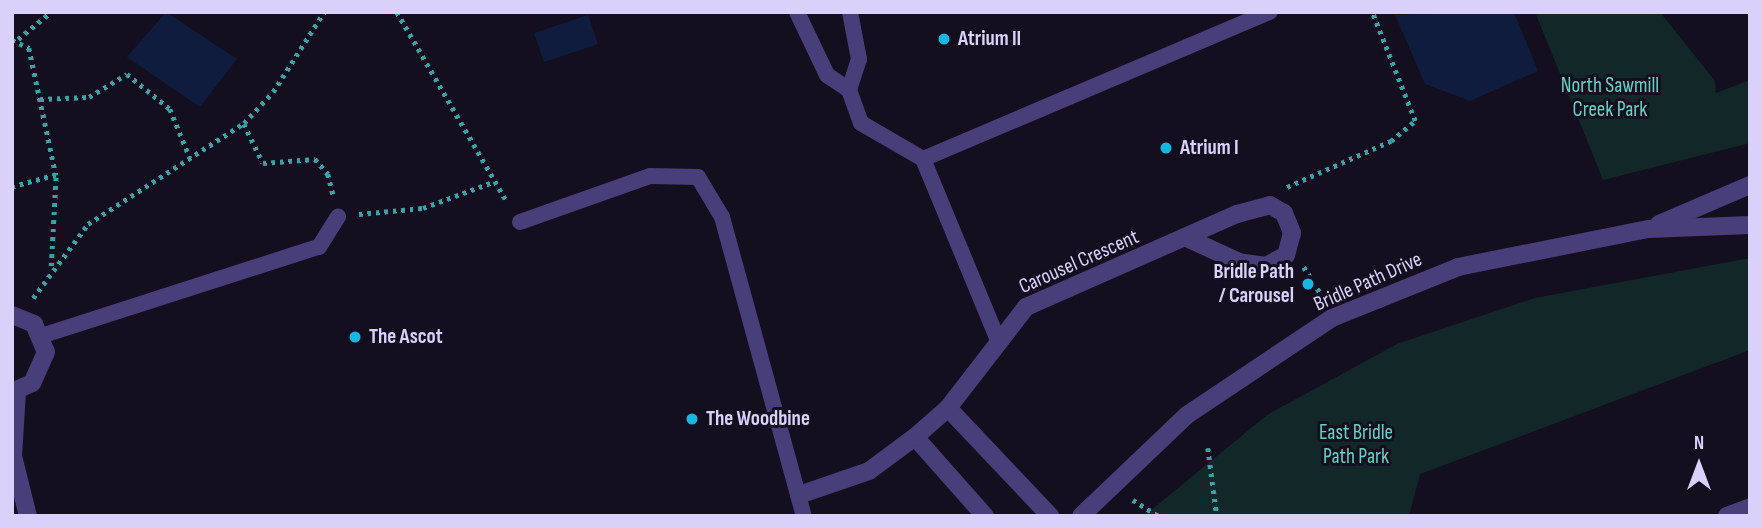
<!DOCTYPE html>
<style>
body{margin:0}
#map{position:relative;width:1762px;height:528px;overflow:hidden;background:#130f1f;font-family:"Sofia Sans Condensed",sans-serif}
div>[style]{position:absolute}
.green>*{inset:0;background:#122728}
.water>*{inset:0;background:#101c3d}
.path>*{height:4.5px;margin-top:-2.25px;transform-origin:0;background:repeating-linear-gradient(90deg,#39a1a7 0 3.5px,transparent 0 8.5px)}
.service>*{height:16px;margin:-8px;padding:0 8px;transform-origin:8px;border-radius:8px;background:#473e7a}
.minor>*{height:18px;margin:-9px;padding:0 9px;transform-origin:9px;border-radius:9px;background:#473e7a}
.tertiary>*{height:18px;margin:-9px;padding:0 9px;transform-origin:9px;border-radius:9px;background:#473e7a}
.dots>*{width:19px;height:19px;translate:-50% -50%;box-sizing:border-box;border:4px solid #130f1f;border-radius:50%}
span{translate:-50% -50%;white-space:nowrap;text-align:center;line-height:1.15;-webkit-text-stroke:6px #130f1f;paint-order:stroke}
.poi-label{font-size:21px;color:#dad1fb;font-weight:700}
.left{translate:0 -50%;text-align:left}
.right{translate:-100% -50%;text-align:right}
.park-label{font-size:21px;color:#65d3c4}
.street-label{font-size:21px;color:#dad1fb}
.frame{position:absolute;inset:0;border:14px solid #dad1fb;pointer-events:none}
.north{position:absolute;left:1664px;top:430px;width:70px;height:70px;-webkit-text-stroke:5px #130f1f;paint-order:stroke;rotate:0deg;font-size:19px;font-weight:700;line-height:28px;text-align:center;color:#dad1fb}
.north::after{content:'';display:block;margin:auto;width:24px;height:32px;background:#dad1fb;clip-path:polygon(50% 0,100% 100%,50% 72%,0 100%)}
</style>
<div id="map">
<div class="green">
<i style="clip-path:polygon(1535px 12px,1660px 12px,1715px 81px,1716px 93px,1750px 80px,1750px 143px,1603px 180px)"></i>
<i style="clip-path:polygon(1750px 258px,1750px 350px,1420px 474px,1409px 516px,1144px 516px,1267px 415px,1397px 344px,1535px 298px)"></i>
</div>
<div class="water">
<i style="clip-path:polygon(166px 12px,237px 59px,200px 107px,127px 57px)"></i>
<i style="clip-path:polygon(1514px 12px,1538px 71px,1470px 101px,1425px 84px,1395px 15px)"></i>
<i style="clip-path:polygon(588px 15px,598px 44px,544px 62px,534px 33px)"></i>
</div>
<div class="path">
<i style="left:397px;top:12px;width:220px;rotate:59.9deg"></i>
<i style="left:18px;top:39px;width:43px;rotate:-39.3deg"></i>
<i style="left:12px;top:40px;width:19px;rotate:25deg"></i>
<i style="left:29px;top:48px;width:130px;rotate:78deg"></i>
<i style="left:56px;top:175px;width:46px;rotate:164.7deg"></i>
<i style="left:40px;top:99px;width:49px;rotate:-2.3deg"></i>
<i style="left:89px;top:97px;width:44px;rotate:-31.2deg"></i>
<i style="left:127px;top:74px;width:55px;rotate:39.1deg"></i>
<i style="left:170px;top:109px;width:53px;rotate:67.8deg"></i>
<i style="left:244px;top:124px;width:43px;rotate:64deg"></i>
<i style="left:263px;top:163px;width:52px;rotate:-4.4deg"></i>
<i style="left:315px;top:159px;width:20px;rotate:49deg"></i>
<i style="left:328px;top:174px;width:21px;rotate:76deg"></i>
<i style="left:1287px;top:187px;width:114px;rotate:-23.9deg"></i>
<i style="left:1391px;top:141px;width:31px;rotate:-40deg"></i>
<i style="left:1415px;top:121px;width:117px;rotate:-111.5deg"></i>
<i style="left:359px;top:214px;width:64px;rotate:-5.4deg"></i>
<i style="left:423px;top:208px;width:75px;rotate:-20.4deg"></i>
<i style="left:51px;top:266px;width:91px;rotate:-86.9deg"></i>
<i style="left:1304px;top:267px;width:36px;rotate:58deg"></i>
<i style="left:33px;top:298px;width:92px;rotate:-53.4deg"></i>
<i style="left:88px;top:224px;width:186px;rotate:-32.9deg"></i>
<i style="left:244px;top:123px;width:42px;rotate:-46.9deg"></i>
<i style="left:273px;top:92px;width:95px;rotate:-57.5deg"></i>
<i style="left:1208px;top:448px;width:69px;rotate:82.5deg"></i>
<i style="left:1133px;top:500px;width:31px;rotate:32deg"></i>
</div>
<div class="service">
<i style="left:797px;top:12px;width:70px;rotate:64.5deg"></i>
<i style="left:827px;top:75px;width:27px;rotate:34deg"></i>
<i style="left:850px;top:12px;width:48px;rotate:79.2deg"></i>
<i style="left:859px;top:59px;width:33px;rotate:108deg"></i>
<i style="left:849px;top:90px;width:35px;rotate:70deg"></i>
<i style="left:861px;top:123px;width:72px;rotate:30.1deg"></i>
<i style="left:923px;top:159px;width:196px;rotate:67.5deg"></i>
<i style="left:923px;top:159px;width:377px;rotate:-23deg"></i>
<i style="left:520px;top:222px;width:138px;rotate:-19.5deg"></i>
<i style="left:650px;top:176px;width:48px;rotate:1.2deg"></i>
<i style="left:698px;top:177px;width:47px;rotate:59deg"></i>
<i style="left:722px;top:217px;width:310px;rotate:74.7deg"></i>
<i style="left:41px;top:336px;width:292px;rotate:-17.8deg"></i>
<i style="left:319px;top:247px;width:36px;rotate:-58deg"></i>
</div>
<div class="minor">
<i style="left:12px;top:315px;width:24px;rotate:22deg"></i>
<i style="left:34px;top:324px;width:30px;rotate:67deg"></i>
<i style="left:46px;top:352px;width:34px;rotate:114deg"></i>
<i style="left:32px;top:383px;width:22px;rotate:156deg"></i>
<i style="left:17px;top:391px;width:65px;rotate:93.5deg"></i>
<i style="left:13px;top:456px;width:62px;rotate:76deg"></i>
<i style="left:948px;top:408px;width:149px;rotate:46.6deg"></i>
<i style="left:915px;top:437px;width:106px;rotate:48.5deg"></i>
<i style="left:799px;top:495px;width:74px;rotate:-18.9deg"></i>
<i style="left:869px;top:471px;width:57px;rotate:-36.5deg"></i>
<i style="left:915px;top:437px;width:44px;rotate:-41.3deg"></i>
<i style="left:948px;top:408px;width:128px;rotate:-52.3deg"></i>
<i style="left:1026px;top:307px;width:231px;rotate:-23.8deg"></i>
<i style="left:1237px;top:214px;width:34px;rotate:-15deg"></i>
<i style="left:1270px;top:205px;width:16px;rotate:30deg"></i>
<i style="left:1284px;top:213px;width:22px;rotate:68deg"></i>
<i style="left:1292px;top:233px;width:23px;rotate:105deg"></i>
<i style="left:1286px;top:255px;width:23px;rotate:151deg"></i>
<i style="left:1266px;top:266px;width:27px;rotate:-172deg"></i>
<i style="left:1239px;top:262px;width:55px;rotate:-155.3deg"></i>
<i style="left:1727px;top:516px;width:25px;rotate:-21deg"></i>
</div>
<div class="tertiary">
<i style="left:1659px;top:224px;width:99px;rotate:-23.2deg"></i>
<i style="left:1081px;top:516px;width:146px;rotate:-43.6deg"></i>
<i style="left:1187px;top:415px;width:174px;rotate:-33.8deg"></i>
<i style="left:1332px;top:318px;width:136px;rotate:-22deg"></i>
<i style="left:1458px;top:267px;width:195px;rotate:-11.3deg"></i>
<i style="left:1649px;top:229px;width:101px;rotate:-2.3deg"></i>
</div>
<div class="dots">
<i style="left:944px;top:39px;background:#16b7e2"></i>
<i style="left:1166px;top:148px;background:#16b7e2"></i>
<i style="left:1308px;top:284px;background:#16b7e2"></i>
<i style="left:355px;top:337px;background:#16b7e2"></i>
<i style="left:692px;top:419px;background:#16b7e2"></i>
</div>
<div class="poi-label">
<span class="left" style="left:958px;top:39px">Atrium II</span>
<span class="left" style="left:1180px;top:148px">Atrium I</span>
<span class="right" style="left:1294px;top:284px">Bridle Path<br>/ Carousel</span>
<span class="left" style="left:369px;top:337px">The Ascot</span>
<span class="left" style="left:706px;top:419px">The Woodbine</span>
</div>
<div class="park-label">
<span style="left:1610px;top:98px">North Sawmill<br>Creek Park</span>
<span style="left:1356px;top:445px">East Bridle<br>Path Park</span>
</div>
<div class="street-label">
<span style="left:1079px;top:262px;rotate:-24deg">Carousel Crescent</span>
<span style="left:1368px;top:282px;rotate:-24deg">Bridle Path Drive</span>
</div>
<div class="frame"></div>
<div class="north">N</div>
</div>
